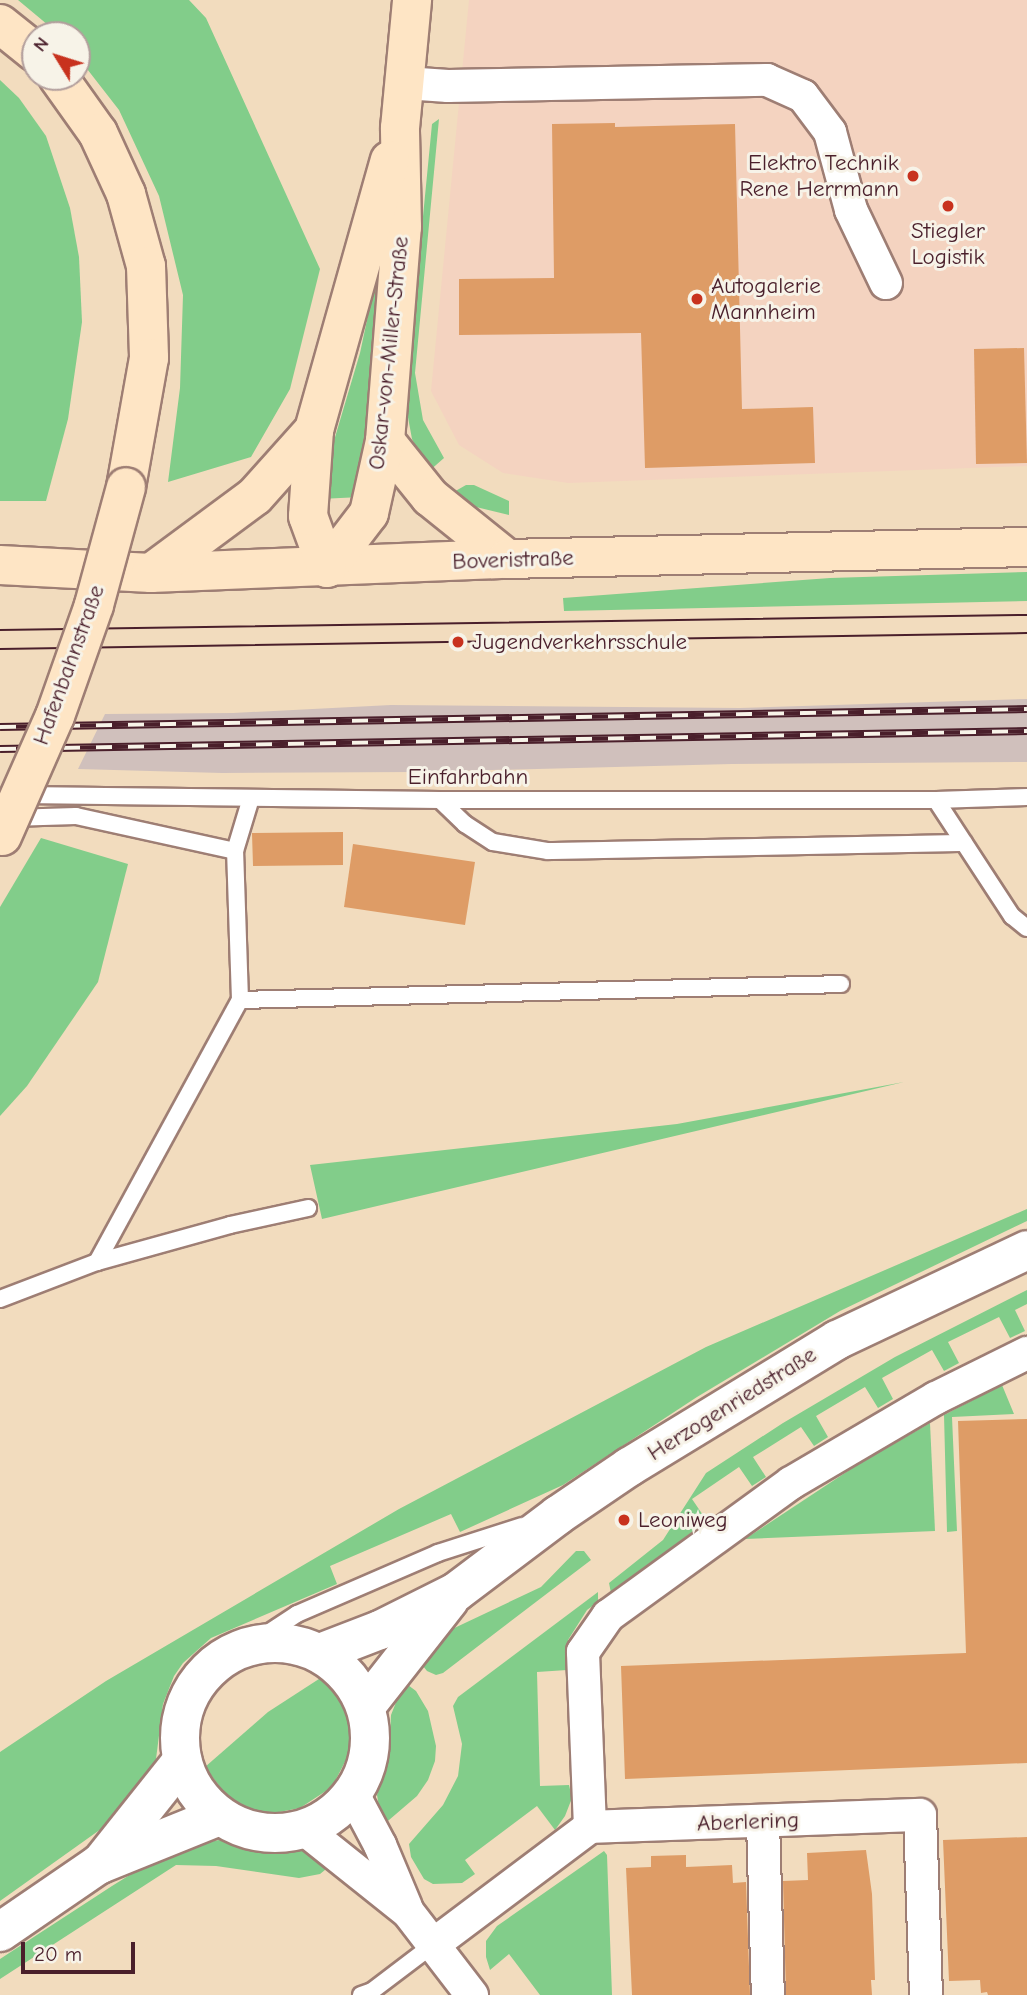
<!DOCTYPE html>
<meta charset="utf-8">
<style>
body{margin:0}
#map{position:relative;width:1027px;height:1995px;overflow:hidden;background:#f2dcbe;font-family:"Comic Neue",sans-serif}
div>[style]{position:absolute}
.built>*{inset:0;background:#f4d3c0}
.industrial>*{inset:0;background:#d0c0bc}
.green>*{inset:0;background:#82cd8a}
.building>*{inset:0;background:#de9c66}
.roads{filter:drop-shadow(2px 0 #9e7e74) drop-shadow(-2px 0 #9e7e74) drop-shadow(0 2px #9e7e74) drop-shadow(0 -2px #9e7e74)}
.service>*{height:16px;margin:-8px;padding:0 8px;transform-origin:8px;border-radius:8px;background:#fff}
.minor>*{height:32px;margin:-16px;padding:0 16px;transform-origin:16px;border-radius:16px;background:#fff}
.tertiary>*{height:38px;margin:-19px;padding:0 19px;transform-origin:19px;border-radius:19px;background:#fff}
.tertiary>.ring{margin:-19px;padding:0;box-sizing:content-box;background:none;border:38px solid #fff;border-radius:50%}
.secondary>*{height:38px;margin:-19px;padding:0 19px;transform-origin:19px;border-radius:19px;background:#fee5c5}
.tram>*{height:2px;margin:-1px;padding:0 1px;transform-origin:1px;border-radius:1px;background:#4a1f2b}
.rail>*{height:8px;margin-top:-4px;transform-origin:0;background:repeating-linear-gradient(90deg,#f7f3e8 0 16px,#4a1f2b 0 32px);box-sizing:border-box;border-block:2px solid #4a1f2b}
.bridges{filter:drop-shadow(2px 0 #9e7e74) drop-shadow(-2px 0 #9e7e74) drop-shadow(0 2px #9e7e74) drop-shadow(0 -2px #9e7e74)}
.secondary-bridge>*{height:38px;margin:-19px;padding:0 19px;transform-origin:19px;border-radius:19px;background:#fee5c5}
.dots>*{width:19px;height:19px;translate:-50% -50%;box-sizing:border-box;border:4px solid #f7f3e8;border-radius:50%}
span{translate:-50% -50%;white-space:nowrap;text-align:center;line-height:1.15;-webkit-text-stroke:6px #f7f3e8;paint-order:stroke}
.poi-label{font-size:23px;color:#4a1f2b}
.right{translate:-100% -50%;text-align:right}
.left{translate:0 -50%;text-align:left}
.street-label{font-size:23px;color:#4a1f2b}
.north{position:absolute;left:21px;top:21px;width:70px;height:70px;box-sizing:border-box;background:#f7f3e8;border:2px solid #b29e9c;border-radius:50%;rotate:308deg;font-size:19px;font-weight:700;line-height:28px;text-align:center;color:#4a1f2b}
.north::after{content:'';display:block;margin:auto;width:24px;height:32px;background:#c8321e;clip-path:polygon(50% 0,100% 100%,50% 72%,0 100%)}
.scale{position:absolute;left:21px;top:1942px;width:114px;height:32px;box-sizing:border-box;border:4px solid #4a1f2b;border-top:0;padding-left:9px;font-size:21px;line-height:24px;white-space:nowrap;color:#4a1f2b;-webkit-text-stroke:5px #f7f3e8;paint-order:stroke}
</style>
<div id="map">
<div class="built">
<i style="clip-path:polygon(469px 0,1027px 0,1027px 466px,568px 483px,503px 473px,459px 445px,431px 391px)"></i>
</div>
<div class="industrial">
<i style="clip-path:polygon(1027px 699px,1027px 762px,732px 764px,416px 772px,222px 773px,78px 769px,105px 714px,233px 713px,391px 705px,740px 708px)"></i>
</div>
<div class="green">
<i style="clip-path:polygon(18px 0,189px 0,206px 18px,320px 269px,290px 389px,251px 457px,168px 482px,180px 388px,183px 295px,159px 196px,119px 110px,77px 56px,77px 35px,60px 35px)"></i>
<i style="clip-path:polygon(0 80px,19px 98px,46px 136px,70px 208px,79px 257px,82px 322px,68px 419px,46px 501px,0 501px)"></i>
<i style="clip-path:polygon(439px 119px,415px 373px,423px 420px,444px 458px,428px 472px,412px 439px,405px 401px,432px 124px)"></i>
<i style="clip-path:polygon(378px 285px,382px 285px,361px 497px,320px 499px,325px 471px,360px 353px,373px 292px)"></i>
<i style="clip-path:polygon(466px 485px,474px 485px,509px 501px,509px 515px,476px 507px,452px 493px)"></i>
<i style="clip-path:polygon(1027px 572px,1027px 601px,564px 611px,563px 598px,830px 578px)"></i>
<i style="clip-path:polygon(41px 838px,128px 864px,98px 982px,27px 1086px,0 1116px,0 907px)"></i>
<i style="clip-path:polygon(904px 1082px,322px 1219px,310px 1165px,677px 1124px)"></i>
<i style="clip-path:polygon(1027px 1209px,1027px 1221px,840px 1311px,697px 1397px,563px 1485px,460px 1532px,451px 1514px,330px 1566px,337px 1584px,211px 1638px,183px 1663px,174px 1676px,163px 1704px,156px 1759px,146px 1783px,130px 1804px,101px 1829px,0 1901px,0 1752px,106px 1681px,399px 1509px,706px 1347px)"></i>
<i style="clip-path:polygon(1027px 1290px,1027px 1304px,1015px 1310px,1025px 1331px,1010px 1338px,999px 1317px,948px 1342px,959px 1363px,944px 1371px,932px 1350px,882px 1378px,893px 1399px,878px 1408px,865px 1387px,816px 1416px,828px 1437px,814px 1446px,801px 1427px,753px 1457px,766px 1477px,752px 1486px,739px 1467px,692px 1499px,707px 1521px,611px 1593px,609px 1583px,663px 1540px,706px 1473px,783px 1423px,895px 1357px)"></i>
<i style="clip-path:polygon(1002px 1385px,1014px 1414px,952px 1417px,957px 1531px,947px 1532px,944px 1415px)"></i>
<i style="clip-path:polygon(930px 1423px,935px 1531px,745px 1539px,857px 1465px)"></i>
<i style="clip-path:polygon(576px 1551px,584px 1551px,591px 1560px,443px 1673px,436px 1675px,427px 1671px,419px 1661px,448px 1631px,541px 1587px)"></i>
<i style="clip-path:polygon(598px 1592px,598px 1602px,587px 1610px,568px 1640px,567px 1670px,537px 1672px,540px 1786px,569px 1785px,572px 1798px,565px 1816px,555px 1830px,537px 1806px,465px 1860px,475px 1874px,462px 1883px,433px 1884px,424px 1879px,411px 1857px,409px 1844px,443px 1805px,458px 1776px,462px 1744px,453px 1706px,458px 1697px)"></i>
<i style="clip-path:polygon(322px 1677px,339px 1694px,351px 1729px,349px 1754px,332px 1787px,300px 1808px,274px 1813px,249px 1809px,226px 1795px,205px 1767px,268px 1712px)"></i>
<i style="clip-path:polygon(404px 1682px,416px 1691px,428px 1711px,436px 1746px,435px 1761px,428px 1780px,417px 1796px,382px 1826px,377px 1795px,389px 1754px,391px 1715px)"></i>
<i style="clip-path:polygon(219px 1840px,302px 1849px,331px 1865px,320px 1874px,299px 1878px,216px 1866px,176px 1865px,0 1979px,0 1959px,112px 1886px,170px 1850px)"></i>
<i style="clip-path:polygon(604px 1851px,607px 1855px,612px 1995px,540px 1995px,509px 1954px,490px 1970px,486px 1957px,486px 1941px,497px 1926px)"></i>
</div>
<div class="building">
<i style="clip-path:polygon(615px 123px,615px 127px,735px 124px,742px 409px,813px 407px,815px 463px,645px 468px,641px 333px,459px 335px,459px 279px,554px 278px,552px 124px)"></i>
<i style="clip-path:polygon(1024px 348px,1027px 463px,976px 464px,974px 349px)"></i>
<i style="clip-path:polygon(343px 832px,343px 865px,253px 866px,252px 833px)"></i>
<i style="clip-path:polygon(353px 844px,475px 862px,465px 925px,344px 907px)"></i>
<i style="clip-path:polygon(1027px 1419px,1027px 1763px,625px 1779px,621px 1666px,966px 1653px,958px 1421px)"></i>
<i style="clip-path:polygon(1027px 1837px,1027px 1995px,988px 1995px,987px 1992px,981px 1993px,980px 1980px,949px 1981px,943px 1840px)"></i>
<i style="clip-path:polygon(866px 1850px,872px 1894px,875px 1980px,871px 1980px,872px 1995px,786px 1995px,783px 1881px,808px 1880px,807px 1853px)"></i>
<i style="clip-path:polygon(686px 1855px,686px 1867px,732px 1865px,733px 1883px,746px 1882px,750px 1995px,632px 1995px,626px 1868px,651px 1867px,651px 1856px)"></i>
</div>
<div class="roads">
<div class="service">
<i style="left:22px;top:795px;width:418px;rotate:0.7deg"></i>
<i style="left:440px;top:800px;width:496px"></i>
<i style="left:936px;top:800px;width:91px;rotate:-1.9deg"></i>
<i style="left:440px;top:800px;width:35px;rotate:44deg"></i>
<i style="left:465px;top:824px;width:33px;rotate:33deg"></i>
<i style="left:493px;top:842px;width:56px;rotate:9.3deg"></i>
<i style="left:548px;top:851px;width:416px;rotate:-1.1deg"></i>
<i style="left:936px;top:800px;width:139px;rotate:56.8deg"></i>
<i style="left:1012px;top:916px;width:19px;rotate:39deg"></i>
<i style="left:10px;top:818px;width:66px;rotate:-1.7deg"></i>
<i style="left:76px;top:816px;width:163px;rotate:12.4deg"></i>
<i style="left:240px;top:1000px;width:601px;rotate:-1.52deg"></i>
<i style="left:97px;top:1262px;width:298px;rotate:-61.4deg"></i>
<i style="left:240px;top:1000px;width:149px;rotate:-91.9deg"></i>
<i style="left:235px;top:851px;width:55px;rotate:-73.2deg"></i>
<i style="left:0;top:1299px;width:104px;rotate:-20.9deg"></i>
<i style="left:97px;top:1262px;width:138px;rotate:-15.5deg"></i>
<i style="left:230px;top:1225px;width:80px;rotate:-12.3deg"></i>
<i style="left:250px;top:1645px;width:56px;rotate:-33.4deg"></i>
<i style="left:297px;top:1614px;width:154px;rotate:-23.4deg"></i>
<i style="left:438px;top:1553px;width:88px;rotate:-17.8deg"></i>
<i style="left:361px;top:1995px;width:12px;rotate:-20deg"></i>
<i style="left:372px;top:1991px;width:78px;rotate:-37.2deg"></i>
</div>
<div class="minor">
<i style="left:405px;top:83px;width:43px;rotate:4deg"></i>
<i style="left:448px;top:86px;width:319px;rotate:-1.1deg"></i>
<i style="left:767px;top:80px;width:39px;rotate:24deg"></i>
<i style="left:803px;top:96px;width:45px;rotate:53.1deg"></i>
<i style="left:830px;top:132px;width:81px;rotate:74.9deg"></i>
<i style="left:851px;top:210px;width:81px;rotate:64.4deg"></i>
<i style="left:353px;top:1794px;width:58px;rotate:62.1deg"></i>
<i style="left:380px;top:1845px;width:67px;rotate:67.2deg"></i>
<i style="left:763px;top:1821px;width:174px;rotate:88.4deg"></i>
<i style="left:590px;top:1827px;width:175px;rotate:-92.3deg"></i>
<i style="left:583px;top:1652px;width:44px;rotate:-55.2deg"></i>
<i style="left:608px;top:1616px;width:226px;rotate:-36deg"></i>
<i style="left:791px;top:1483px;width:168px;rotate:-30.4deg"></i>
<i style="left:936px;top:1398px;width:102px;rotate:-26.3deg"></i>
<i style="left:304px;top:1829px;width:133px;rotate:38.6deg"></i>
<i style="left:408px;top:1912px;width:105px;rotate:52.4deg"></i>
<i style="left:434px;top:1944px;width:195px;rotate:-36.9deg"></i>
<i style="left:590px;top:1827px;width:330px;rotate:-2.1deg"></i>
<i style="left:920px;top:1815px;width:180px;rotate:88.1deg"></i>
</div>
<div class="tertiary">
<i class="ring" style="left:180px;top:1643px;width:152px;height:152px"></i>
<i style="left:320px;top:1653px;width:64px;rotate:-21deg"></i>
<i style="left:380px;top:1630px;width:85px;rotate:-26.6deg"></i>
<i style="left:456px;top:1592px;width:128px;rotate:-37deg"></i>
<i style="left:558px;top:1515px;width:86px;rotate:-34.1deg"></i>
<i style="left:629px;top:1467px;width:244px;rotate:-31.4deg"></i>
<i style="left:837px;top:1340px;width:210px;rotate:-25.3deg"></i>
<i style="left:366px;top:1706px;width:136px;rotate:-51.9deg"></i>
<i style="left:100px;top:1864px;width:132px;rotate:-51.5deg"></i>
<i style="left:0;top:1932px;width:119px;rotate:-34.4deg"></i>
<i style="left:98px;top:1865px;width:131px;rotate:-22deg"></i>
</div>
<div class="secondary">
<i style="left:0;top:24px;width:45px;rotate:38.7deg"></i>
<i style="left:58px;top:77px;width:69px;rotate:54.5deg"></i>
<i style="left:98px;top:133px;width:67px;rotate:65.3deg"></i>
<i style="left:126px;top:194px;width:75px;rotate:74.5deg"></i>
<i style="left:146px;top:266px;width:92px;rotate:88.1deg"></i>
<i style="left:149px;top:358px;width:131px;rotate:100.1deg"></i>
<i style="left:385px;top:441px;width:72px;rotate:51.2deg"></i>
<i style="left:430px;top:497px;width:99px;rotate:38.8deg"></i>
<i style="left:0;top:565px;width:151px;rotate:3deg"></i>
<i style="left:151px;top:573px;width:356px;rotate:-2.3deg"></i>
<i style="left:507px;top:559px;width:520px;rotate:-1.32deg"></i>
<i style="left:327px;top:568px;width:69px;rotate:-52.6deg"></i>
<i style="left:369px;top:513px;width:74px;rotate:-77.5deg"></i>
<i style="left:385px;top:441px;width:215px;rotate:-85.5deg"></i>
<i style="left:402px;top:227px;width:99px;rotate:-91.2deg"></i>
<i style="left:400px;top:128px;width:129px;rotate:-84.6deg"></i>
<i style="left:327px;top:568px;width:55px;rotate:-110.1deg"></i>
<i style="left:308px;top:516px;width:86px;rotate:-86deg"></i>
<i style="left:314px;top:430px;width:280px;rotate:-74.3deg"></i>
<i style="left:151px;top:573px;width:129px;rotate:-36.5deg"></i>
<i style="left:255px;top:496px;width:89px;rotate:-48.2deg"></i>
</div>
</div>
<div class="tram">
<i style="left:0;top:630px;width:1027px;rotate:-0.84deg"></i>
<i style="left:0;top:649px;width:1027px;rotate:-0.89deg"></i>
</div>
<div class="rail">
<i style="left:0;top:727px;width:1027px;rotate:-1deg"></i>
<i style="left:0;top:749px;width:1027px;rotate:-1deg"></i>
</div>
<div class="bridges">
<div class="secondary-bridge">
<i style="left:2px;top:836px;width:131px;rotate:-66.2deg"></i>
<i style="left:55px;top:716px;width:118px;rotate:-70.6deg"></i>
<i style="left:94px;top:605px;width:122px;rotate:-74.8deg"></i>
</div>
</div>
<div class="dots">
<i style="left:913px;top:176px;background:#c8321e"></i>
<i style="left:948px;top:206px;background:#c8321e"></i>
<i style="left:697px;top:299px;background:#c8321e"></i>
<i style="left:458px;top:642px;background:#c8321e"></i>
<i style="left:624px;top:1520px;background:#c8321e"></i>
</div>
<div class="poi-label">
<span class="right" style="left:899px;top:176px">Elektro Technik<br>Rene Herrmann</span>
<span style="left:948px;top:244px">Stiegler<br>Logistik</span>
<span class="left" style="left:711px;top:299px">Autogalerie<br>Mannheim</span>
<span class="left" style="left:472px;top:642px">Jugendverkehrsschule</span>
<span class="left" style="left:638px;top:1520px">Leoniweg</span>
</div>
<div class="street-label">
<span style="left:389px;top:353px;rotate:-84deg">Oskar-von-Miller-Straße</span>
<span style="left:513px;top:560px;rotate:-2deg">Boveristraße</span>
<span style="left:69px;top:665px;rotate:-70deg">Hafenbahnstraße</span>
<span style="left:468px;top:777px">Einfahrbahn</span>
<span style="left:732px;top:1404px;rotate:-32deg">Herzogenriedstraße</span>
<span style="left:748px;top:1822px;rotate:-2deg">Aberlering</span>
</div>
<div class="north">N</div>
<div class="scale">20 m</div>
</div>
